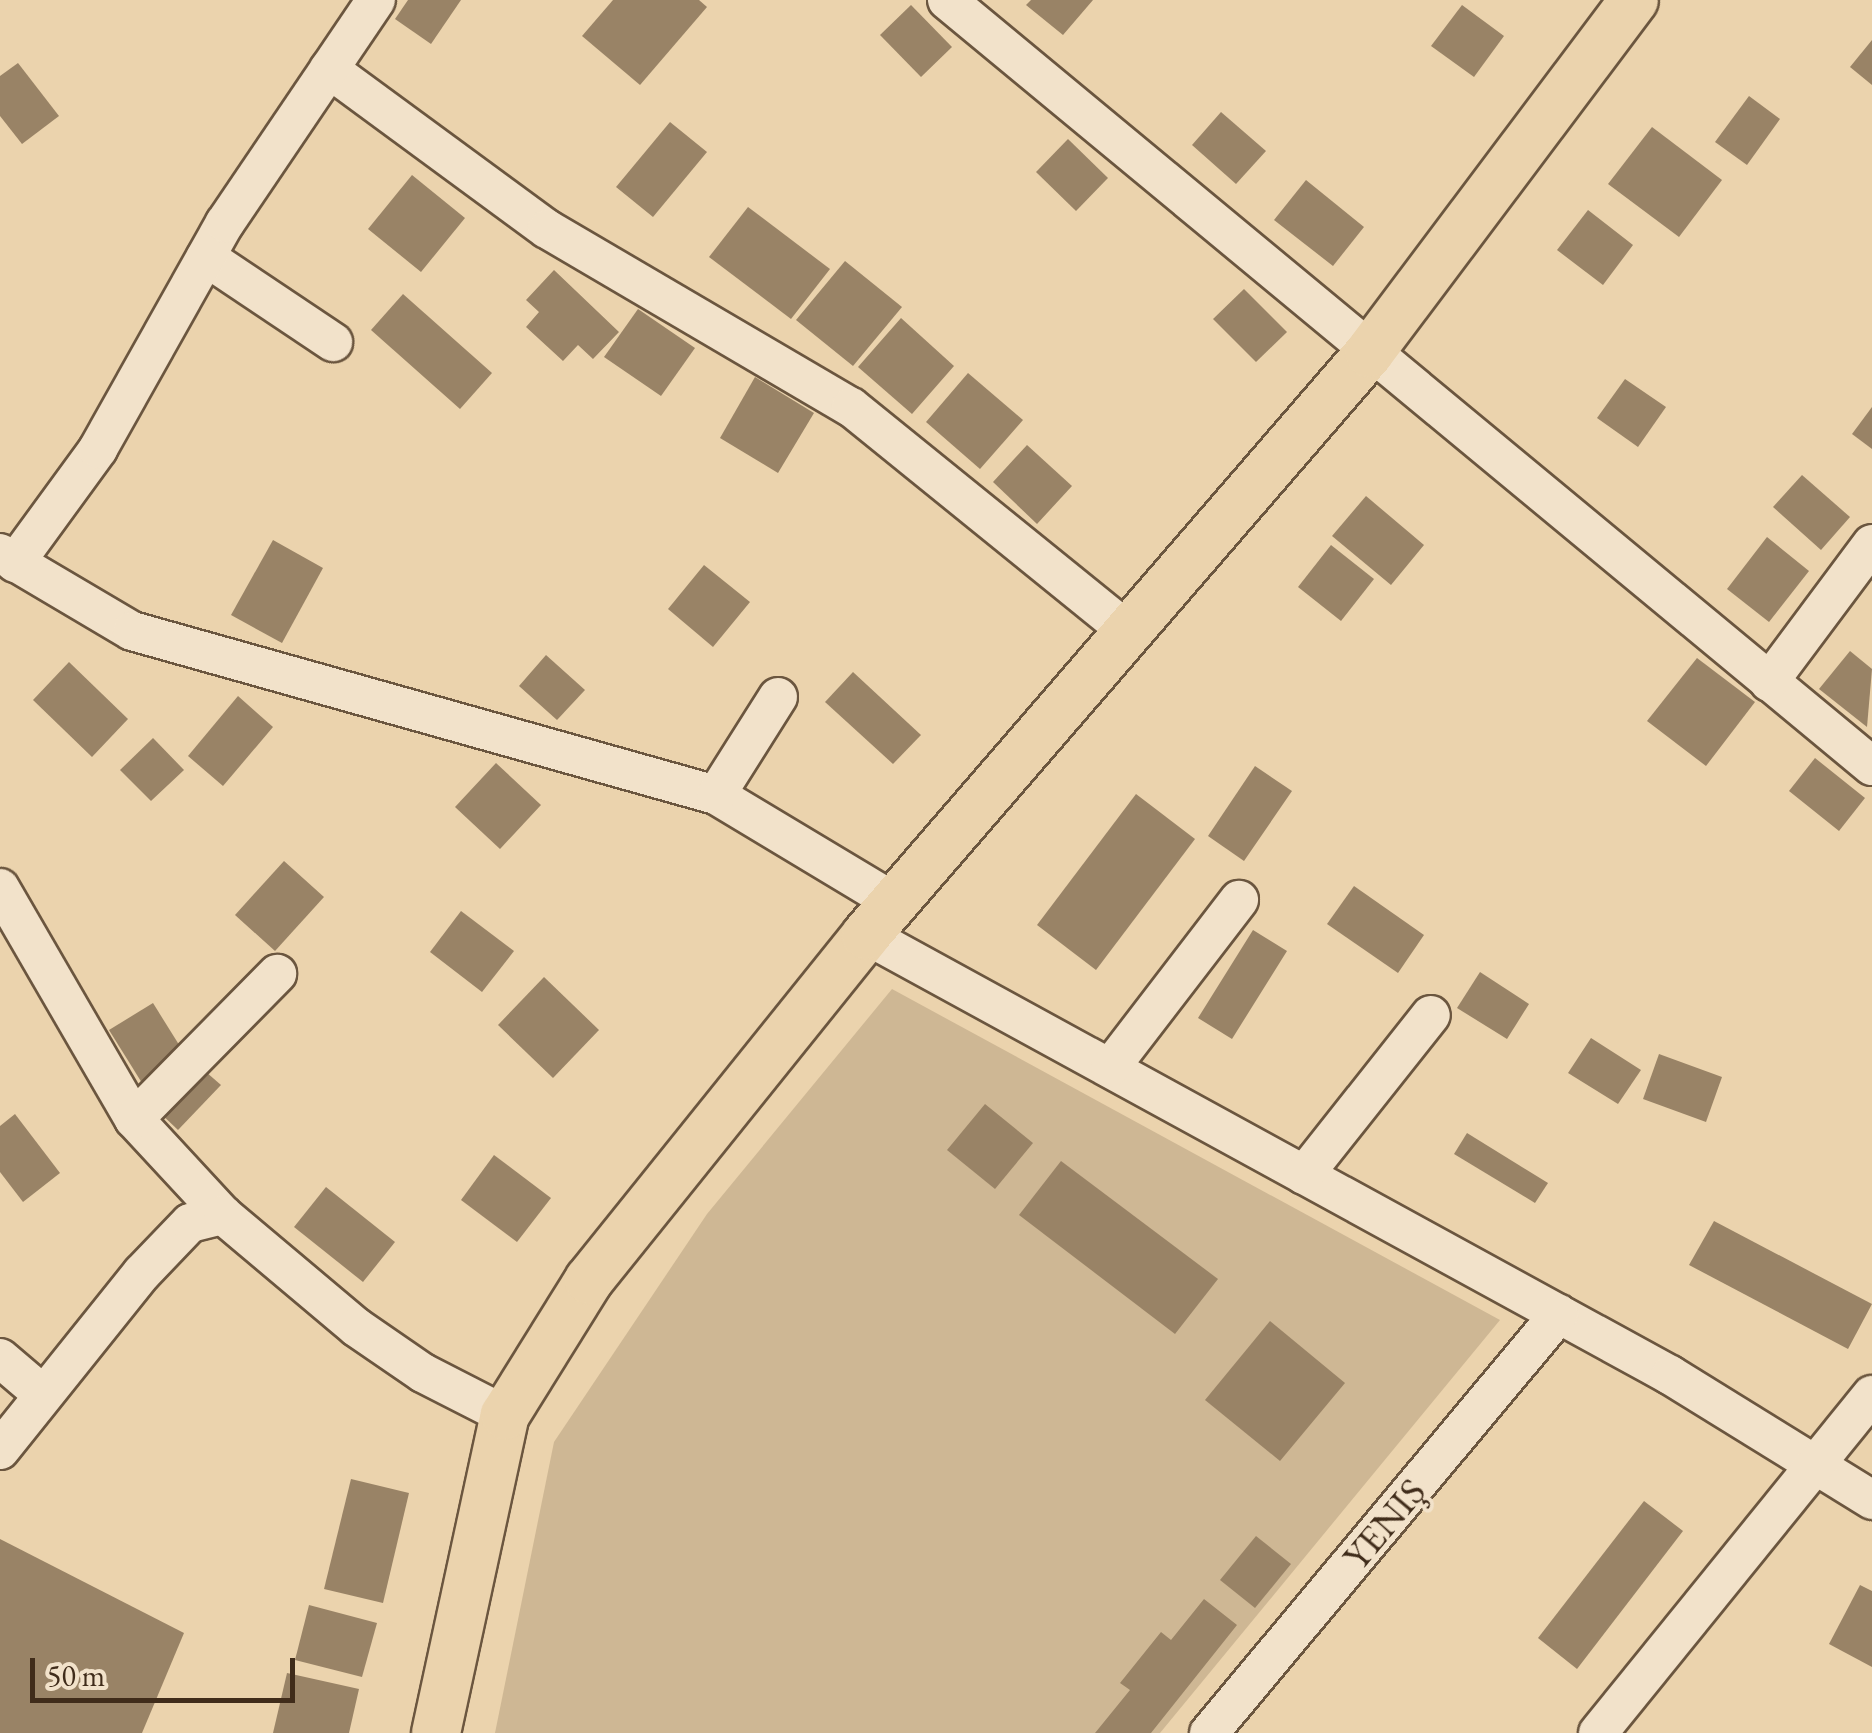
<!DOCTYPE html>
<meta charset="utf-8">
<style>
body{margin:0}
#map{position:relative;width:1872px;height:1733px;overflow:hidden;background:#ebd3ad;font-family:"EB Garamond",serif}
div>[style]{position:absolute}
.green>*{inset:0;background:#ceb794}
.building>*{inset:0;background:#998366}
.roads{filter:drop-shadow(2px 0 #6b563f) drop-shadow(-2px 0 #6b563f) drop-shadow(0 2px #6b563f) drop-shadow(0 -2px #6b563f)}
.minor>*{height:38px;margin:-19px;padding:0 19px;transform-origin:19px;border-radius:19px;background:#f2e2ca}
.major>*{height:48px;margin:-24px;padding:0 24px;transform-origin:24px;border-radius:24px;background:#ebd3ad}
span{translate:-50% -50%;white-space:nowrap;text-align:center;line-height:1.15;-webkit-text-stroke:8px #f2e2ca;paint-order:stroke}
.street-label{font-size:38px;color:#402c1a}
.scale{position:absolute;left:30px;top:1658px;width:265px;height:45px;box-sizing:border-box;border:5px solid #402c1a;border-top:0;padding-left:12px;font-size:30px;line-height:35px;white-space:nowrap;color:#402c1a;-webkit-text-stroke:8px #f2e2ca;paint-order:stroke}
</style>
<div id="map">
<div class="green">
<i style="clip-path:polygon(892px 989px,1500px 1320px,1160px 1733px,495px 1733px,554px 1442px,707px 1214px)"></i>
</div>
<div class="building">
<i style="clip-path:polygon(408px 0,461px 0,431px 44px,395px 19px)"></i>
<i style="clip-path:polygon(613px 0,699px 0,707px 7px,640px 85px,582px 36px)"></i>
<i style="clip-path:polygon(1031px 0,1093px 0,1063px 35px,1026px 5px)"></i>
<i style="clip-path:polygon(911px 5px,952px 47px,921px 77px,880px 35px)"></i>
<i style="clip-path:polygon(1462px 5px,1504px 36px,1474px 77px,1431px 46px)"></i>
<i style="clip-path:polygon(1872px 40px,1872px 85px,1850px 67px)"></i>
<i style="clip-path:polygon(18px 63px,59px 116px,22px 144px,0 116px,0 76px)"></i>
<i style="clip-path:polygon(1749px 96px,1780px 119px,1747px 165px,1715px 142px)"></i>
<i style="clip-path:polygon(1221px 112px,1266px 151px,1236px 184px,1192px 145px)"></i>
<i style="clip-path:polygon(670px 122px,707px 152px,653px 217px,616px 187px)"></i>
<i style="clip-path:polygon(1652px 127px,1722px 180px,1679px 237px,1608px 184px)"></i>
<i style="clip-path:polygon(1068px 139px,1108px 178px,1076px 211px,1036px 172px)"></i>
<i style="clip-path:polygon(412px 175px,465px 218px,421px 272px,368px 229px)"></i>
<i style="clip-path:polygon(1306px 180px,1364px 227px,1333px 266px,1274px 220px)"></i>
<i style="clip-path:polygon(748px 207px,830px 269px,791px 319px,709px 257px)"></i>
<i style="clip-path:polygon(1588px 210px,1633px 245px,1603px 285px,1557px 250px)"></i>
<i style="clip-path:polygon(845px 261px,902px 307px,853px 366px,796px 320px)"></i>
<i style="clip-path:polygon(554px 270px,619px 332px,593px 359px,578px 345px,563px 361px,526px 327px,539px 312px,526px 300px)"></i>
<i style="clip-path:polygon(1244px 289px,1287px 332px,1256px 362px,1213px 319px)"></i>
<i style="clip-path:polygon(403px 294px,492px 373px,460px 409px,371px 330px)"></i>
<i style="clip-path:polygon(638px 309px,695px 348px,661px 396px,604px 357px)"></i>
<i style="clip-path:polygon(901px 318px,954px 366px,912px 414px,858px 367px)"></i>
<i style="clip-path:polygon(968px 373px,1023px 420px,980px 469px,926px 422px)"></i>
<i style="clip-path:polygon(755px 377px,814px 413px,778px 473px,720px 438px)"></i>
<i style="clip-path:polygon(1625px 379px,1666px 407px,1638px 447px,1597px 418px)"></i>
<i style="clip-path:polygon(1872px 407px,1872px 449px,1852px 434px)"></i>
<i style="clip-path:polygon(1027px 445px,1072px 486px,1037px 524px,993px 482px)"></i>
<i style="clip-path:polygon(1802px 475px,1850px 517px,1821px 550px,1773px 507px)"></i>
<i style="clip-path:polygon(1366px 496px,1424px 545px,1391px 585px,1332px 536px)"></i>
<i style="clip-path:polygon(1767px 537px,1809px 571px,1769px 622px,1727px 589px)"></i>
<i style="clip-path:polygon(273px 540px,323px 568px,282px 643px,231px 615px)"></i>
<i style="clip-path:polygon(1331px 545px,1374px 579px,1341px 621px,1298px 587px)"></i>
<i style="clip-path:polygon(704px 565px,750px 602px,713px 647px,668px 609px)"></i>
<i style="clip-path:polygon(1850px 651px,1872px 669px,1867px 727px,1819px 689px)"></i>
<i style="clip-path:polygon(546px 655px,585px 690px,557px 720px,519px 686px)"></i>
<i style="clip-path:polygon(1697px 658px,1755px 702px,1706px 766px,1647px 721px)"></i>
<i style="clip-path:polygon(69px 662px,128px 719px,92px 757px,33px 700px)"></i>
<i style="clip-path:polygon(853px 672px,921px 735px,893px 764px,825px 702px)"></i>
<i style="clip-path:polygon(238px 696px,273px 727px,223px 786px,188px 756px)"></i>
<i style="clip-path:polygon(153px 738px,184px 770px,151px 801px,120px 770px)"></i>
<i style="clip-path:polygon(1815px 758px,1865px 798px,1839px 831px,1789px 791px)"></i>
<i style="clip-path:polygon(496px 763px,541px 805px,500px 849px,455px 807px)"></i>
<i style="clip-path:polygon(1255px 766px,1292px 791px,1244px 861px,1208px 836px)"></i>
<i style="clip-path:polygon(1136px 794px,1195px 839px,1096px 970px,1037px 925px)"></i>
<i style="clip-path:polygon(284px 861px,324px 897px,275px 951px,235px 915px)"></i>
<i style="clip-path:polygon(1354px 886px,1424px 935px,1398px 973px,1327px 924px)"></i>
<i style="clip-path:polygon(461px 911px,514px 951px,482px 992px,430px 952px)"></i>
<i style="clip-path:polygon(1253px 930px,1287px 951px,1232px 1039px,1198px 1018px)"></i>
<i style="clip-path:polygon(1480px 972px,1529px 1004px,1507px 1039px,1457px 1008px)"></i>
<i style="clip-path:polygon(544px 977px,599px 1030px,553px 1078px,498px 1025px)"></i>
<i style="clip-path:polygon(153px 1003px,186px 1056px,142px 1083px,109px 1030px)"></i>
<i style="clip-path:polygon(1591px 1038px,1641px 1070px,1618px 1104px,1568px 1073px)"></i>
<i style="clip-path:polygon(1659px 1054px,1722px 1077px,1706px 1122px,1643px 1099px)"></i>
<i style="clip-path:polygon(198px 1065px,221px 1085px,178px 1130px,157px 1110px)"></i>
<i style="clip-path:polygon(985px 1104px,1033px 1143px,995px 1189px,947px 1150px)"></i>
<i style="clip-path:polygon(15px 1114px,60px 1173px,23px 1202px,0 1172px,0 1126px)"></i>
<i style="clip-path:polygon(1467px 1133px,1548px 1183px,1535px 1203px,1454px 1154px)"></i>
<i style="clip-path:polygon(494px 1155px,551px 1198px,517px 1242px,461px 1200px)"></i>
<i style="clip-path:polygon(1061px 1161px,1218px 1279px,1175px 1334px,1019px 1215px)"></i>
<i style="clip-path:polygon(326px 1187px,395px 1242px,363px 1282px,294px 1227px)"></i>
<i style="clip-path:polygon(1714px 1221px,1872px 1304px,1848px 1349px,1689px 1265px)"></i>
<i style="clip-path:polygon(1270px 1321px,1345px 1383px,1280px 1461px,1205px 1400px)"></i>
<i style="clip-path:polygon(351px 1479px,409px 1493px,383px 1603px,324px 1589px)"></i>
<i style="clip-path:polygon(1644px 1501px,1683px 1531px,1577px 1669px,1538px 1638px)"></i>
<i style="clip-path:polygon(1256px 1536px,1291px 1564px,1255px 1608px,1220px 1580px)"></i>
<i style="clip-path:polygon(0 1539px,184px 1633px,142px 1733px,0 1733px)"></i>
<i style="clip-path:polygon(1860px 1585px,1872px 1591px,1872px 1667px,1829px 1644px)"></i>
<i style="clip-path:polygon(1204px 1599px,1237px 1625px,1151px 1733px,1095px 1733px,1130px 1690px,1120px 1683px,1161px 1632px,1171px 1640px)"></i>
<i style="clip-path:polygon(309px 1605px,377px 1623px,362px 1677px,295px 1660px)"></i>
<i style="clip-path:polygon(287px 1673px,359px 1689px,349px 1733px,273px 1733px)"></i>
</div>
<div class="roads">
<div class="minor">
<i style="left:947px;top:0;width:1201px;rotate:39.63deg"></i>
<i style="left:329px;top:69px;width:270px;rotate:36.3deg"></i>
<i style="left:547px;top:229px;width:352px;rotate:30.4deg"></i>
<i style="left:851px;top:407px;width:359px;rotate:39deg"></i>
<i style="left:206px;top:257px;width:153px;rotate:33.8deg"></i>
<i style="left:0;top:553px;width:153px;rotate:30.6deg"></i>
<i style="left:132px;top:631px;width:607px;rotate:15.69deg"></i>
<i style="left:716px;top:795px;width:208px;rotate:31deg"></i>
<i style="left:15px;top:563px;width:141px;rotate:-53.9deg"></i>
<i style="left:98px;top:449px;width:259px;rotate:-60.7deg"></i>
<i style="left:225px;top:223px;width:269px;rotate:-55.9deg"></i>
<i style="left:1769px;top:682px;width:172px;rotate:-53.3deg"></i>
<i style="left:716px;top:795px;width:116px;rotate:-57.7deg"></i>
<i style="left:0;top:888px;width:267px;rotate:59.9deg"></i>
<i style="left:134px;top:1119px;width:131px;rotate:47.2deg"></i>
<i style="left:866px;top:935px;width:917px;rotate:28.69deg"></i>
<i style="left:1670px;top:1375px;width:238px;rotate:31.7deg"></i>
<i style="left:1110px;top:1068px;width:212px;rotate:-52.5deg"></i>
<i style="left:134px;top:1119px;width:204px;rotate:-45.4deg"></i>
<i style="left:1304px;top:1175px;width:204px;rotate:-51.6deg"></i>
<i style="left:0;top:1358px;width:54px;rotate:40.5deg"></i>
<i style="left:0;top:1450px;width:227px;rotate:-51.3deg"></i>
<i style="left:142px;top:1273px;width:69px;rotate:-46.2deg"></i>
<i style="left:190px;top:1223px;width:34px;rotate:-14deg"></i>
<i style="left:223px;top:1215px;width:174px;rotate:40.1deg"></i>
<i style="left:356px;top:1327px;width:81px;rotate:34.5deg"></i>
<i style="left:423px;top:1373px;width:92px;rotate:27.1deg"></i>
<i style="left:1209px;top:1733px;width:546px;rotate:-50.13deg"></i>
<i style="left:1598px;top:1733px;width:435px;rotate:-51deg"></i>
</div>
<div class="major">
<i style="left:436px;top:1733px;width:325px;rotate:-77.8deg"></i>
<i style="left:505px;top:1415px;width:159px;rotate:-58.1deg"></i>
<i style="left:589px;top:1280px;width:442px;rotate:-51.2deg"></i>
<i style="left:866px;top:935px;width:769px;rotate:-49.16deg"></i>
<i style="left:1369px;top:353px;width:441px;rotate:-53.1deg"></i>
</div>
</div>
<div class="street-label">
<span style="left:1384px;top:1524px;rotate:-50deg">YENIŞ</span>
</div>
<div class="scale">50 m</div>
</div>
